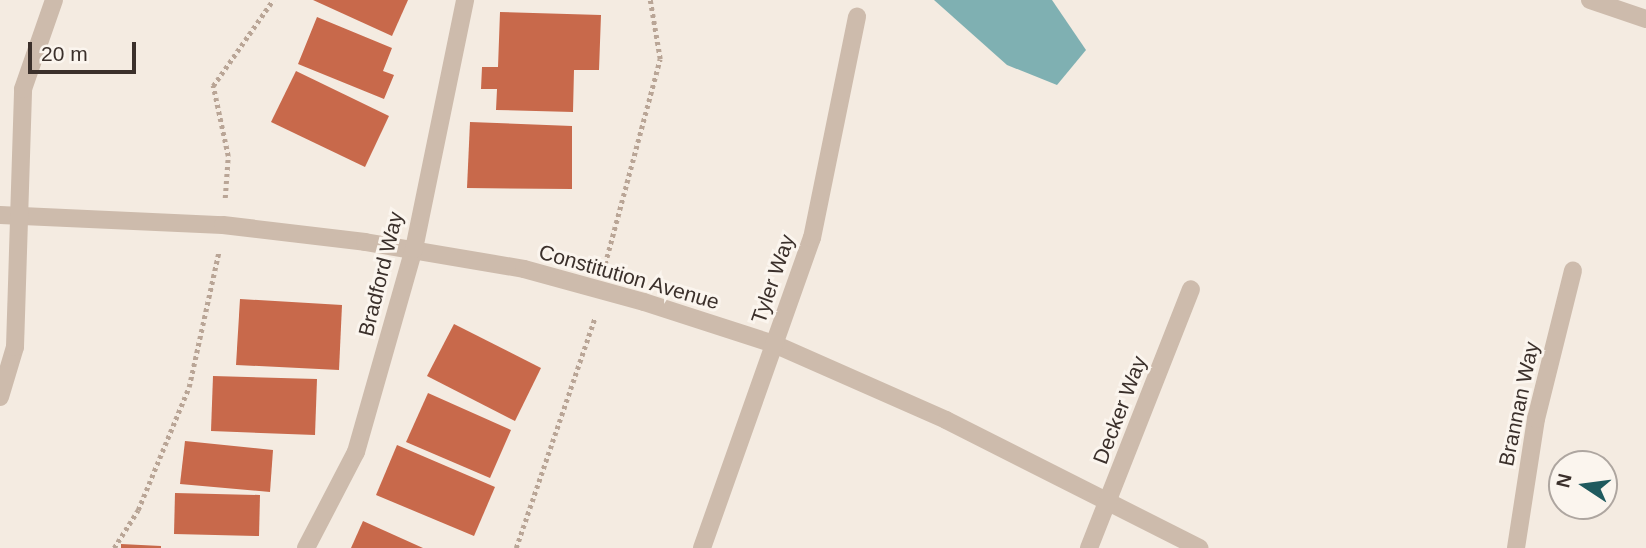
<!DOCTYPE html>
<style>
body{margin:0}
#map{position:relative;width:1646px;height:548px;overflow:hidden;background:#f4ebe1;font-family:Arial,sans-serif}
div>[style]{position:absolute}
.water>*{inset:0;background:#7fb0b2}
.building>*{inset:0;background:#c8694b}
.path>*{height:4.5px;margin-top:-2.25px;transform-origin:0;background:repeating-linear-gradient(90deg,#b9a596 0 3.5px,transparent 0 7px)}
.minor>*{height:18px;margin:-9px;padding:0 9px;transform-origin:9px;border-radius:9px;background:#cdbbac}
span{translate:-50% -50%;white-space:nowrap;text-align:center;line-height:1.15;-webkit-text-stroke:6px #fbf5ee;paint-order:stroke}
.street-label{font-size:21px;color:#3b302b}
.north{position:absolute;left:1548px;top:450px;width:70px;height:70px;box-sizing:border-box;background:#fbf5ee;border:2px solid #aea6a0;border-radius:50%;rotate:283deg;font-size:19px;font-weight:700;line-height:28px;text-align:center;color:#3b302b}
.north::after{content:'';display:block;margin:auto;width:24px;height:32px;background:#1f5a5e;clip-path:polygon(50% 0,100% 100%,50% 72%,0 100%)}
.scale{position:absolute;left:28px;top:42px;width:108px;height:32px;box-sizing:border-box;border:4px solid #3b302b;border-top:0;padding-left:9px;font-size:21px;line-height:24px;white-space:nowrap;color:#3b302b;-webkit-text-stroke:5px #fbf5ee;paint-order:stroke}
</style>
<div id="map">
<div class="water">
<i style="clip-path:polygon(934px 0,1052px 0,1086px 50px,1057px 85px,1007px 65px)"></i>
</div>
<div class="building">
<i style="clip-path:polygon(313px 0,408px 0,392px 36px)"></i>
<i style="clip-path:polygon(500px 12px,601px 15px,599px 70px,574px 70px,573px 112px,496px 110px,497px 89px,481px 89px,482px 67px,498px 67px)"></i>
<i style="clip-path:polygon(317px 17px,392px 48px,383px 71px,394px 75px,384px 99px,298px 64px)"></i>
<i style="clip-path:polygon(296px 71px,389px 116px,365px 167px,271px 122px)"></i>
<i style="clip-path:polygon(470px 122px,572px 126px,572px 189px,467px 188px)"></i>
<i style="clip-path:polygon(240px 299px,342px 305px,339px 370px,236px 365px)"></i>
<i style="clip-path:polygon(454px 324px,541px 368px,515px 421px,427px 376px)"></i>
<i style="clip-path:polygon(213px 376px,317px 379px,315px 435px,211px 431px)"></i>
<i style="clip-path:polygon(428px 393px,511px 430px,490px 478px,406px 442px)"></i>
<i style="clip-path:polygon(185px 441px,273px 450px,270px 492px,180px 484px)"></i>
<i style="clip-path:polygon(397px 445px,495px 487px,474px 536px,376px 495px)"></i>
<i style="clip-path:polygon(175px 493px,260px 495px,259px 536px,174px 534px)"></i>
<i style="clip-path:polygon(363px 521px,423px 548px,351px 548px)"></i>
<i style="clip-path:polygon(121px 544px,161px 546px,161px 548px,121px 548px)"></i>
</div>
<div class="path">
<i style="left:225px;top:198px;width:42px;rotate:-85.9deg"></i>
<i style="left:228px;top:156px;width:72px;rotate:-102.1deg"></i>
<i style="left:213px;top:86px;width:105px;rotate:-55.1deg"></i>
<i style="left:605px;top:264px;width:212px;rotate:-75deg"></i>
<i style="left:660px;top:59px;width:60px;rotate:-99.6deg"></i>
<i style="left:114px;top:548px;width:45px;rotate:-57.7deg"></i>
<i style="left:138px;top:510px;width:133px;rotate:-67.5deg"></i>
<i style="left:189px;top:387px;width:139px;rotate:-77.6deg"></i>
<i style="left:516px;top:548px;width:244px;rotate:-71.1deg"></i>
</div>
<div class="minor">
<i style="left:1590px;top:0;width:59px;rotate:18.7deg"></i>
<i style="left:0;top:215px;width:223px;rotate:2.6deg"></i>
<i style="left:223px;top:225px;width:143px;rotate:6.8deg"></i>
<i style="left:365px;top:242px;width:161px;rotate:9.6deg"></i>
<i style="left:524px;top:269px;width:124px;rotate:15.4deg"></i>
<i style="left:644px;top:302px;width:137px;rotate:17.9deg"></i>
<i style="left:774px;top:344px;width:188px;rotate:23.8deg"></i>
<i style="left:946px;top:420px;width:284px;rotate:26.8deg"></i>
<i style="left:0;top:397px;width:52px;rotate:-73.3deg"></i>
<i style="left:15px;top:347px;width:258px;rotate:-88.2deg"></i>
<i style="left:23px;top:89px;width:94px;rotate:-70.8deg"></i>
<i style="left:306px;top:548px;width:108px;rotate:-62.5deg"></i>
<i style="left:356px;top:452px;width:211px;rotate:-74.1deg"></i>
<i style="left:414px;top:249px;width:254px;rotate:-78.4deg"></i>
<i style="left:702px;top:548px;width:329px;rotate:-70.5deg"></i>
<i style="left:812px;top:238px;width:226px;rotate:-78.5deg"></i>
<i style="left:1089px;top:548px;width:278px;rotate:-68.5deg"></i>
<i style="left:1516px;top:548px;width:131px;rotate:-81.2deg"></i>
<i style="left:1536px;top:419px;width:153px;rotate:-76deg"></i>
</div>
<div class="street-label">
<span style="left:381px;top:274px;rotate:-76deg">Bradford Way</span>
<span style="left:629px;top:277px;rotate:16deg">Constitution Avenue</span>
<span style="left:773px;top:279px;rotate:-71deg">Tyler Way</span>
<span style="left:1519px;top:404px;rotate:-78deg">Brannan Way</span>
<span style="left:1120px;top:410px;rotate:-69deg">Decker Way</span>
</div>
<div class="north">N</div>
<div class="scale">20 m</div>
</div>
